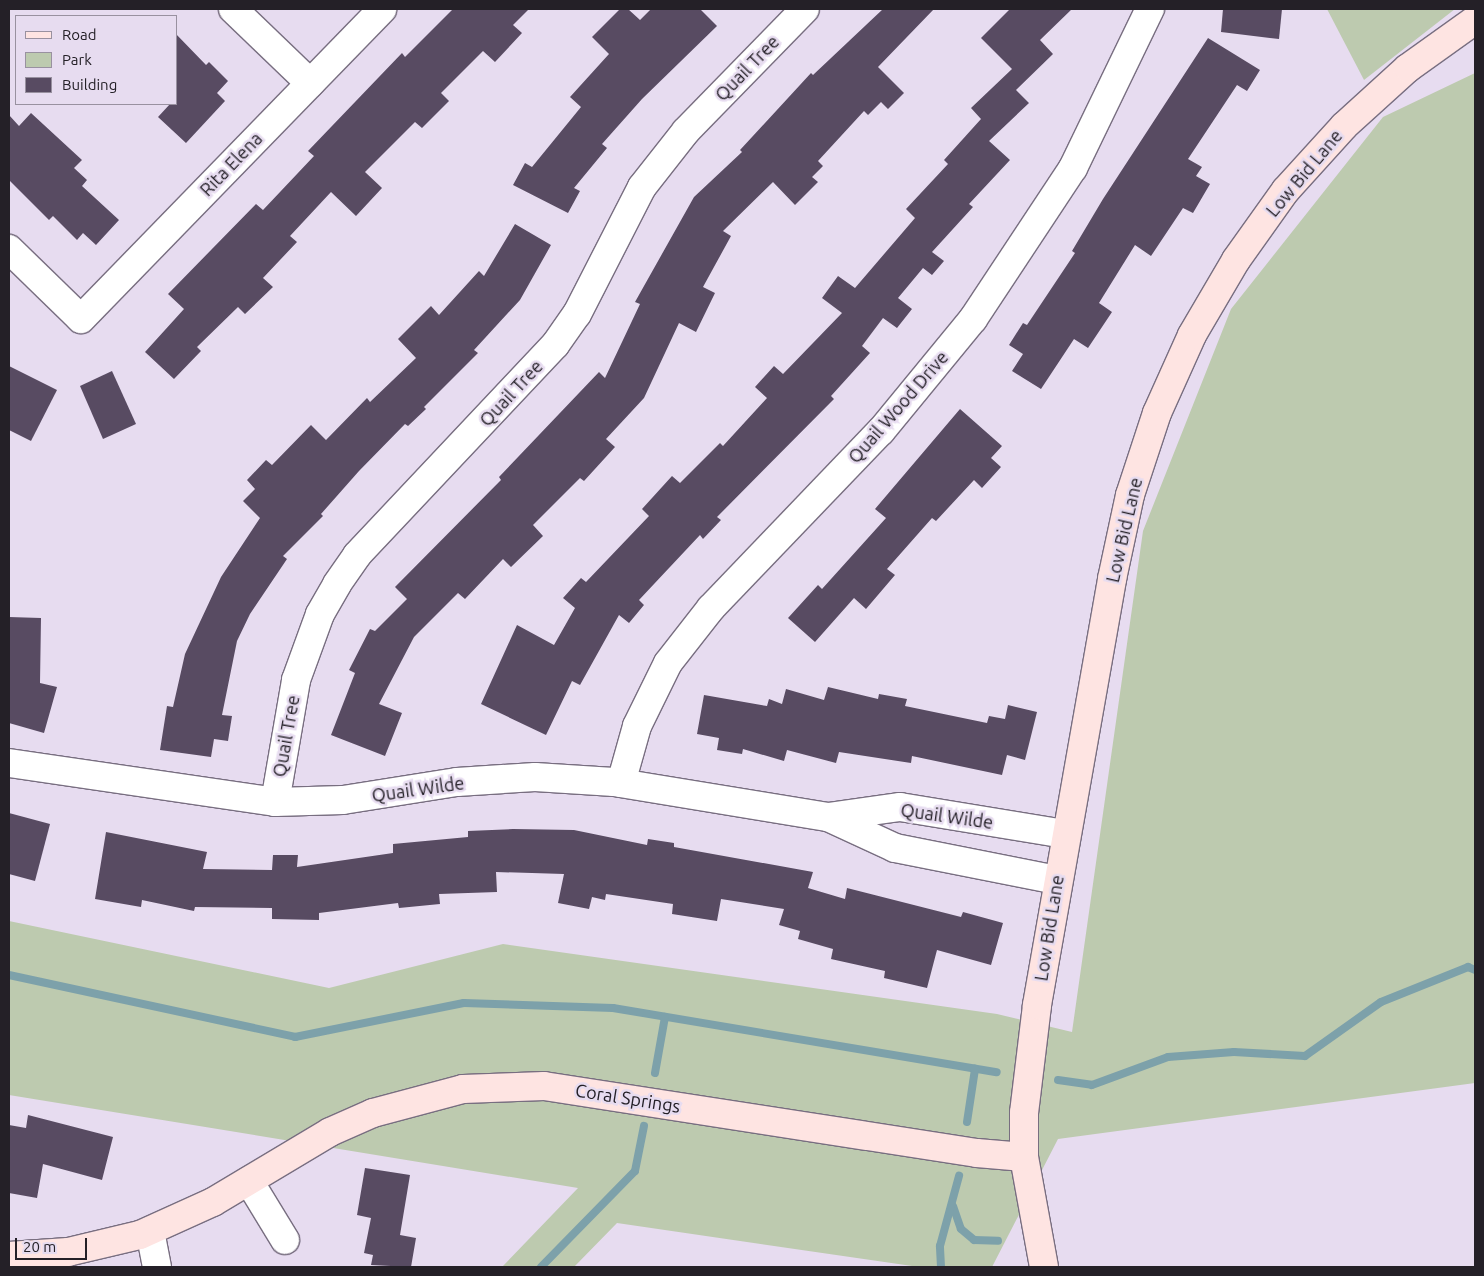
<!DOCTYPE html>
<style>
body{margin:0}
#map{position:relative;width:1484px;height:1276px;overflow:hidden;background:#e7dcf0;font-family:Ubuntu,sans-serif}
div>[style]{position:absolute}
.green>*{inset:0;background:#bdcaaf}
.stream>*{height:8px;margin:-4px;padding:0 4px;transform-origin:4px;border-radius:4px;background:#7da1aa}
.building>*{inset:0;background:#584b62}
.roads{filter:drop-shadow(1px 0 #786e80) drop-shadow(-1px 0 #786e80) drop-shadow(0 1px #786e80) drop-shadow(0 -1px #786e80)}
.street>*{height:28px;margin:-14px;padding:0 14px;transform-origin:14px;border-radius:14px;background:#fff}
.secondary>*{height:28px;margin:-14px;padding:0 14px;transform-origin:14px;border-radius:14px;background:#fee4e2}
span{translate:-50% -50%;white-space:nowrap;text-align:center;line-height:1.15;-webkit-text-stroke:5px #e7dcf0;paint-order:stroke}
.street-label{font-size:18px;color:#242027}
.frame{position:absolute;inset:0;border:10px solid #242027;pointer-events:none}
.legend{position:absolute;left:15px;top:15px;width:162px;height:90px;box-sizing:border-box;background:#e7dcf0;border:1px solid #9991a0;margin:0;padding:6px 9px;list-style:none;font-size:15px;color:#242027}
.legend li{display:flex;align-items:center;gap:10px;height:25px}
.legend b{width:25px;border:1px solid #9991a0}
.scale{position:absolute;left:15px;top:1238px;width:72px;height:22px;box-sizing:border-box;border:2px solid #242027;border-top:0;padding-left:6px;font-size:15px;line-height:18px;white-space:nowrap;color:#242027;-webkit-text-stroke:4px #e7dcf0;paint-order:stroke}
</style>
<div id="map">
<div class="green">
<i style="clip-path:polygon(1327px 9px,1455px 9px,1364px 80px)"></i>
<i style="clip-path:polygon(1475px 73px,1475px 1083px,1058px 1139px,992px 1267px,919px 1267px,617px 1223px,574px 1267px,502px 1267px,578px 1188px,9px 1095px,9px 921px,329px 988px,503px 944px,997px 1014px,1072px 1032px,1143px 531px,1231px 309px,1383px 117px)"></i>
</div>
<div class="stream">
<i style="left:9px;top:975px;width:293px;rotate:12.2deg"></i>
<i style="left:295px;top:1037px;width:172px;rotate:-11.4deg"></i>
<i style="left:464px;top:1003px;width:149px;rotate:1.9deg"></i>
<i style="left:613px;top:1008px;width:389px;rotate:9.5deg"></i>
<i style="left:655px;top:1073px;width:57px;rotate:-79.9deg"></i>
<i style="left:1058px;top:1080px;width:34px;rotate:8deg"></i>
<i style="left:1092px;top:1085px;width:81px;rotate:-20.2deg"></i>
<i style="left:1168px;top:1057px;width:66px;rotate:-4.3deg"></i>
<i style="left:1234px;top:1052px;width:71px;rotate:3.2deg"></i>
<i style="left:1305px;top:1056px;width:93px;rotate:-35.4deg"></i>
<i style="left:1381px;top:1002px;width:94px;rotate:-21.9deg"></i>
<i style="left:1468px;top:967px;width:8px;rotate:23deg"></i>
<i style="left:967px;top:1122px;width:54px;rotate:-81.4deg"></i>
<i style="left:953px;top:1206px;width:24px;rotate:71deg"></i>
<i style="left:961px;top:1229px;width:17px;rotate:40deg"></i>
<i style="left:974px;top:1240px;width:24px;rotate:2deg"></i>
<i style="left:541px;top:1267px;width:134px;rotate:-45.6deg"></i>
<i style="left:635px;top:1171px;width:46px;rotate:-78.7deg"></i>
<i style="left:941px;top:1267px;width:21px;rotate:-93deg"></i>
<i style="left:940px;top:1246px;width:73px;rotate:-74.8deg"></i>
</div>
<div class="building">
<i style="clip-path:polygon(453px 9px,529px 9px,513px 25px,522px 33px,495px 62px,483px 51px,441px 93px,449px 101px,422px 128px,415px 122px,365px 172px,382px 188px,356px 216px,331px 192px,290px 236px,297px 242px,263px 278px,273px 287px,245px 314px,238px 307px,197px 347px,201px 351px,174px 379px,145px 352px,184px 309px,168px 294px,256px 204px,263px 210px,314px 156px,308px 151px,402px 53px,405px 57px)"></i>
<i style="clip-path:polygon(620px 9px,628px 9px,640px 20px,651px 9px,700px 9px,717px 26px,642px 99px,602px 144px,607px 148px,574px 188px,580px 191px,568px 213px,513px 185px,525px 163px,532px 167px,581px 107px,570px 97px,609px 54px,592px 37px)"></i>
<i style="clip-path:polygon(883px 9px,934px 9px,878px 67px,904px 93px,888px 109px,881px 102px,868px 115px,864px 111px,818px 161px,823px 166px,812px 177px,818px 182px,795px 205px,773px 182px,723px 231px,731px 236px,703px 287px,715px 293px,696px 332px,679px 323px,644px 398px,606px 439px,615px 447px,584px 481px,580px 478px,533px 525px,543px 536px,511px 567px,503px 559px,465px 599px,458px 593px,414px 637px,379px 704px,402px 713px,385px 756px,331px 735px,355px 673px,349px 670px,370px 629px,375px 631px,407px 599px,395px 587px,501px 480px,499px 477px,599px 372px,605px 378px,640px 304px,635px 302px,694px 197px,742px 152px,740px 150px,811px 73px,813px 75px)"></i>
<i style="clip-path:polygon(1010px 9px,1072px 9px,1040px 40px,1053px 54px,1016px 90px,1029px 103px,989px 141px,1010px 160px,969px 204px,973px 207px,932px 252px,944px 261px,932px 275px,923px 268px,898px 298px,912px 309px,897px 328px,883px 318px,862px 346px,870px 353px,831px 396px,834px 399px,717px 517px,721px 520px,703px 539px,700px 535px,639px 600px,644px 605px,629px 623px,619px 615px,580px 685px,572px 681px,546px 735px,481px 704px,517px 625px,554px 645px,575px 608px,563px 598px,581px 578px,586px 582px,649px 516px,642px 509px,672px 476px,680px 483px,720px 443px,723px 446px,767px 398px,755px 387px,774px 366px,783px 374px,842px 313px,822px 298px,838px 276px,855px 288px,915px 218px,906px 209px,948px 164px,944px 160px,981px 119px,971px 108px,1012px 69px,981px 38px)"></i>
<i style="clip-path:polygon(1223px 9px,1282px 9px,1279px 39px,1221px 32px)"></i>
<i style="clip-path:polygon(176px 34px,206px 65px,209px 62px,228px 81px,217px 93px,225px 101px,186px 143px,158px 117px,170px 104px,176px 104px)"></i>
<i style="clip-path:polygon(1208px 38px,1260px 70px,1247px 91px,1237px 85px,1188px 159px,1202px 167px,1196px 176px,1210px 184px,1193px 213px,1183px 208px,1151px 256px,1135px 245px,1099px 303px,1112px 312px,1088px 348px,1074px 339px,1041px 389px,1012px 371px,1023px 354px,1009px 345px,1023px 323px,1027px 325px,1075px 253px,1072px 251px,1103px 199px)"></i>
<i style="clip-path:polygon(31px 113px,82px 160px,74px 168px,87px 180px,82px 186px,119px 220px,96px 245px,83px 233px,77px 240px,53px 216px,49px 220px,9px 180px,9px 115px,19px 126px)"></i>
<i style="clip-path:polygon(515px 224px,551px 245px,520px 300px,474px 350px,478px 353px,424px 407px,426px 409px,408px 426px,405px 424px,359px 471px,321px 514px,323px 516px,283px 556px,287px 559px,250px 614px,237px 641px,222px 715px,232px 716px,228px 741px,214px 739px,211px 757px,160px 750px,167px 706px,173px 707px,185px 654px,221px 577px,260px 518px,243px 501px,255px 489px,247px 480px,266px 460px,272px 465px,311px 425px,326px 440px,367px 398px,370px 402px,416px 358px,398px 339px,431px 306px,439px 315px,479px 271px,484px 276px)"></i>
<i style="clip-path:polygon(9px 366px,57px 390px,31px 441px,9px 430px)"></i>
<i style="clip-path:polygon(112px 371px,136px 424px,103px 439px,80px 386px)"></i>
<i style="clip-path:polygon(960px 409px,1002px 446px,991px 458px,1001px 467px,982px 488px,974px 480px,936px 521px,932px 518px,887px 569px,895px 575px,866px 609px,854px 598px,815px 642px,788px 618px,818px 585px,822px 589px,886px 518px,875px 509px)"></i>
<i style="clip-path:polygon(9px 617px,41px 618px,40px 683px,57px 687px,44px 733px,9px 723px)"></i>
<i style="clip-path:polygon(828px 687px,878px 699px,879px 694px,907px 699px,905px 706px,987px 723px,989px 716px,1005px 719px,1008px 705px,1037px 712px,1025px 760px,1007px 755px,1002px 775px,912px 756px,911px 763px,839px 752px,836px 763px,787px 750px,784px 761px,743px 749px,742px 754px,717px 750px,719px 738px,697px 734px,704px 695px,767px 706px,769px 699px,782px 704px,786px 689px,824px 700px)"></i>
<i style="clip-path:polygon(9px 813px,50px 824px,35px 881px,9px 874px)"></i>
<i style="clip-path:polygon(513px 829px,574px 830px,647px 845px,648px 839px,674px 843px,674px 847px,813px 872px,808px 888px,845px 899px,847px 888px,961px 917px,963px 912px,1003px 923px,991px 965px,937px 950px,927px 988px,884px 978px,885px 971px,831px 959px,833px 949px,798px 939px,800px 931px,779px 925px,784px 909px,721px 899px,717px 921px,672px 914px,673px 904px,606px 894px,605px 900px,592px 897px,589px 909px,558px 903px,564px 874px,496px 872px,497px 892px,439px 894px,440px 904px,399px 908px,398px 903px,319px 913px,319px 920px,272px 919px,272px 908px,195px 907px,194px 911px,142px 900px,141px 907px,95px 899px,106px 832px,207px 852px,203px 869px,272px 870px,273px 855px,298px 855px,297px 867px,393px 853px,393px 844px,468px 837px,468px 831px)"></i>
<i style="clip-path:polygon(28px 1115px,113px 1137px,102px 1180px,43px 1164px,37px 1198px,9px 1193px,9px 1125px,26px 1128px)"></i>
<i style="clip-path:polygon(365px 1168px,410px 1175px,400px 1235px,416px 1238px,411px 1267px,371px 1265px,373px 1255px,364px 1253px,371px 1218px,357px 1215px)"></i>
</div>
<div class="roads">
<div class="street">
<i style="left:233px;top:9px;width:107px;rotate:43.9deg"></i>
<i style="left:9px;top:249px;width:100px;rotate:44.2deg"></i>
<i style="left:81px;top:319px;width:432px;rotate:-45.8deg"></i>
<i style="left:9px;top:763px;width:269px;rotate:8.3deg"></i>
<i style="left:275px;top:802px;width:68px;rotate:-1.7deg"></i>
<i style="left:343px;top:800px;width:115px;rotate:-9deg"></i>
<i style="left:457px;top:782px;width:78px;rotate:-3.7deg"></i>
<i style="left:535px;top:777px;width:79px;rotate:3.6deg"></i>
<i style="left:614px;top:782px;width:217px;rotate:9.3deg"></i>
<i style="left:828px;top:817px;width:74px;rotate:24.8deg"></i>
<i style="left:895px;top:848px;width:165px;rotate:11.2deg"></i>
<i style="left:621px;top:783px;width:59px;rotate:-74.3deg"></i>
<i style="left:637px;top:726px;width:70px;rotate:-63.8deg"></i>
<i style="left:668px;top:663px;width:70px;rotate:-52deg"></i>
<i style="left:711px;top:608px;width:245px;rotate:-46.2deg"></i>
<i style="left:881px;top:431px;width:145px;rotate:-50.6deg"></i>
<i style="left:973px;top:319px;width:181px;rotate:-56.5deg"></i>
<i style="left:1073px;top:168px;width:177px;rotate:-64.2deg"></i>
<i style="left:275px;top:802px;width:124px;rotate:-80.2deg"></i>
<i style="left:296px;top:680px;width:70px;rotate:-70deg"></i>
<i style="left:320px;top:614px;width:34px;rotate:-60deg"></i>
<i style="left:337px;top:584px;width:35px;rotate:-55deg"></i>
<i style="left:357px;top:555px;width:289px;rotate:-46.7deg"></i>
<i style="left:555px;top:345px;width:38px;rotate:-55deg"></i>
<i style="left:577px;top:314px;width:143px;rotate:-62.9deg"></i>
<i style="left:642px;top:187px;width:71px;rotate:-51.8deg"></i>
<i style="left:686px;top:131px;width:170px;rotate:-45.7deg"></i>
<i style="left:828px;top:817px;width:73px;rotate:-7.9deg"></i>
<i style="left:900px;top:807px;width:167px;rotate:9.3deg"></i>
<i style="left:249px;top:1181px;width:69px;rotate:58.6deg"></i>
<i style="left:150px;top:1231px;width:37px;rotate:79deg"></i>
</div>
<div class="secondary">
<i style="left:9px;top:1256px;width:59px;rotate:-3.9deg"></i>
<i style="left:68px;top:1252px;width:74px;rotate:-13.3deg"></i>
<i style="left:140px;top:1235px;width:80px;rotate:-24.3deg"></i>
<i style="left:213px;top:1202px;width:136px;rotate:-30.9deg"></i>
<i style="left:330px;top:1132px;width:47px;rotate:-23.8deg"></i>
<i style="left:373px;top:1113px;width:93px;rotate:-14.9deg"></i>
<i style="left:463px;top:1089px;width:81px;rotate:-2.1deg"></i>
<i style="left:544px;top:1086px;width:438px;rotate:8.8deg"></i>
<i style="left:977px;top:1153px;width:47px;rotate:4.9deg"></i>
<i style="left:1044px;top:1267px;width:112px;rotate:-100.3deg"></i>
<i style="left:1024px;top:1157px;width:44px;rotate:-90deg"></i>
<i style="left:1024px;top:1113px;width:109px;rotate:-83.1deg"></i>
<i style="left:1037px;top:1005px;width:433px;rotate:-80deg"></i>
<i style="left:1112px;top:579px;width:86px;rotate:-77.9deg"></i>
<i style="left:1130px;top:495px;width:86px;rotate:-71.8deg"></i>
<i style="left:1157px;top:413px;width:85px;rotate:-65.8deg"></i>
<i style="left:1192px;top:335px;width:87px;rotate:-59.6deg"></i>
<i style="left:1236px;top:260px;width:86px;rotate:-54.5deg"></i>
<i style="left:1286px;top:190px;width:86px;rotate:-47.8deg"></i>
<i style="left:1344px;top:126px;width:86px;rotate:-42.2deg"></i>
<i style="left:1408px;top:68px;width:82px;rotate:-35.6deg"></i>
</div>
</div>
<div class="street-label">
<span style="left:747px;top:68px;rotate:-46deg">Quail Tree</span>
<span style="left:231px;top:164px;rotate:-46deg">Rita Elena</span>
<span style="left:1304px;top:173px;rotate:-50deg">Low Bid Lane</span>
<span style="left:511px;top:393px;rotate:-47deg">Quail Tree</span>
<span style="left:898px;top:407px;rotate:-49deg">Quail Wood Drive</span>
<span style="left:1124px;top:530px;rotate:-77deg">Low Bid Lane</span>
<span style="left:286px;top:736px;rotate:-80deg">Quail Tree</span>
<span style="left:418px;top:789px;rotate:-8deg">Quail Wilde</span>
<span style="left:947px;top:816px;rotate:8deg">Quail Wilde</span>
<span style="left:1049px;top:928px;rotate:-81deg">Low Bid Lane</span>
<span style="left:628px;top:1098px;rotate:9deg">Coral Springs</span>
</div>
<div class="frame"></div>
<ul class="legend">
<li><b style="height:6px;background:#fee4e2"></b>Road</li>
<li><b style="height:14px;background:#bdcaaf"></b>Park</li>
<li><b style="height:14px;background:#584b62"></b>Building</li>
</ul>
<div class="scale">20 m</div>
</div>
